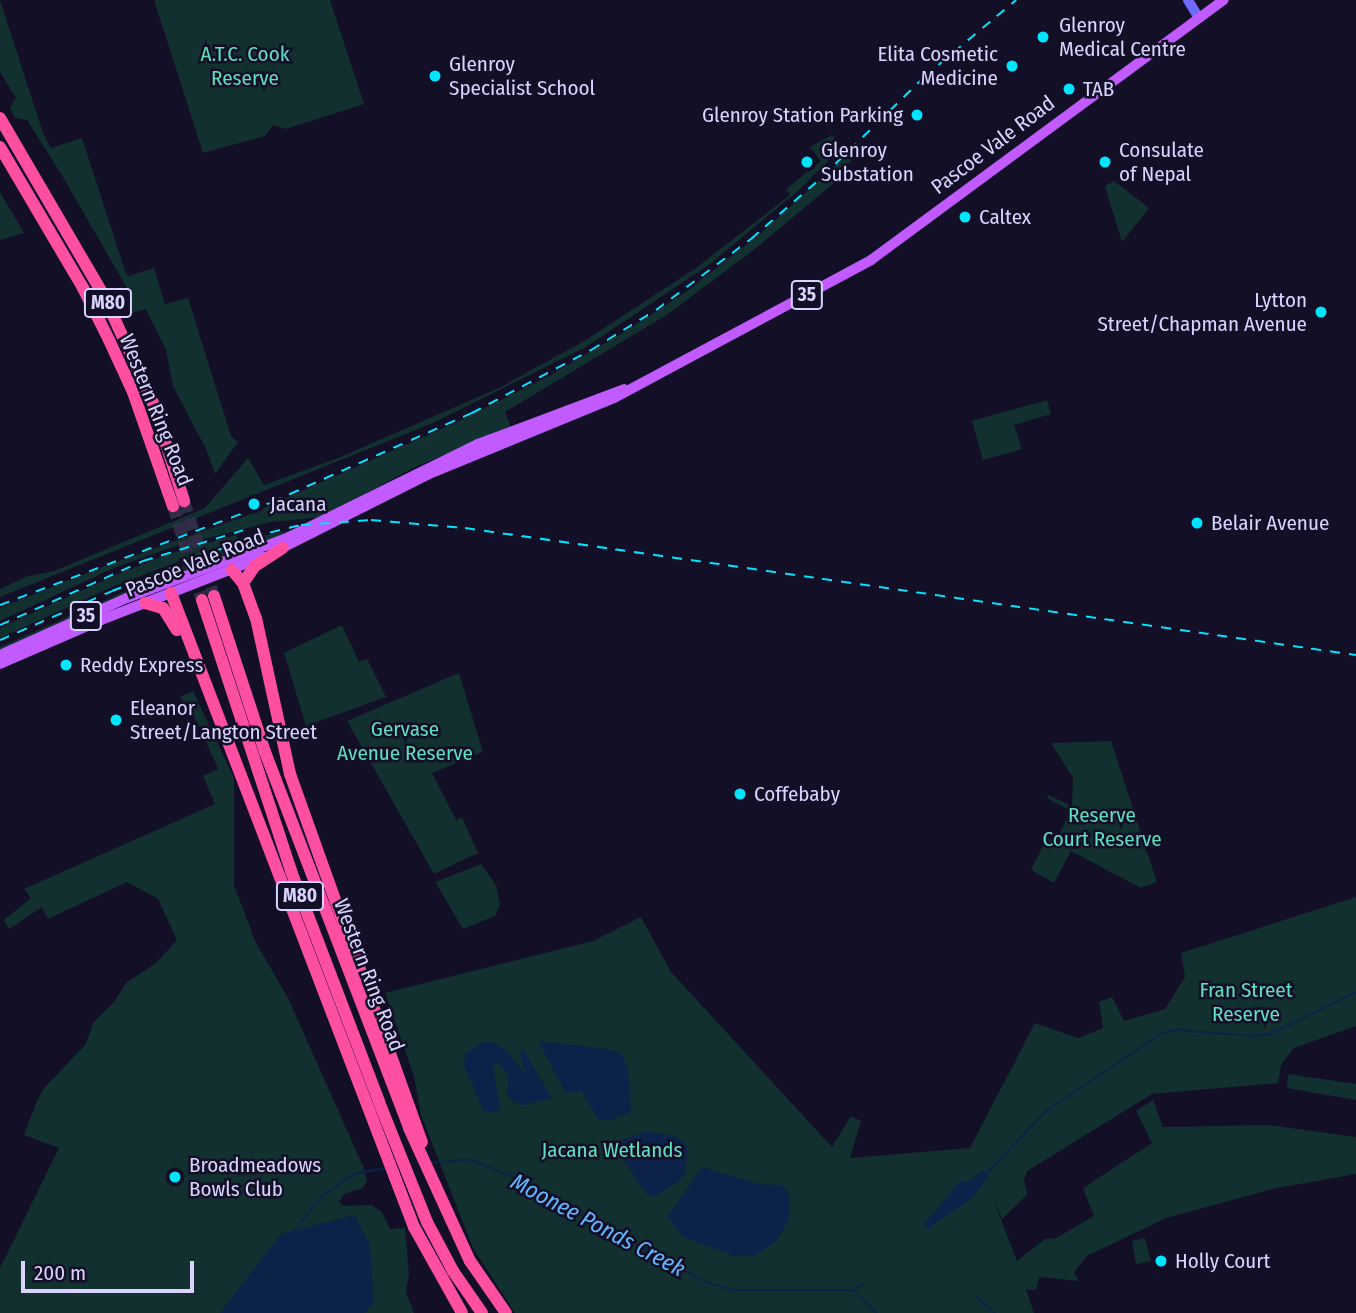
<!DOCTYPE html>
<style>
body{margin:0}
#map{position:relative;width:1356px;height:1313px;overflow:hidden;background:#130f26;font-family:"Fira Sans Condensed",sans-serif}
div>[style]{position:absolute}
.green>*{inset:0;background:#12302f}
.water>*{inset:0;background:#0c2248}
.stream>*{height:2px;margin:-1px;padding:0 1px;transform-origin:1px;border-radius:1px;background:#0c2248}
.motorway-tunnel>*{height:12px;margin-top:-6px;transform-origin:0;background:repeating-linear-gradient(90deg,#312d47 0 12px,transparent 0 18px)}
.secondary>*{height:10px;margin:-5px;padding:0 5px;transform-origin:5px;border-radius:5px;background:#6f6bff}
.primary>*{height:10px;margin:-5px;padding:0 5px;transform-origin:5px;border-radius:5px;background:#c25bff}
.motorway>*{height:12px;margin:-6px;padding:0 6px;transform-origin:6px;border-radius:6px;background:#ff4fa3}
.rail>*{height:2px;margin-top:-1px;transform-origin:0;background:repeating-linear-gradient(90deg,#00e5ff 0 10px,transparent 0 19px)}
.dots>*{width:19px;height:19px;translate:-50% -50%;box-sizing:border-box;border:4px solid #130f26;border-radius:50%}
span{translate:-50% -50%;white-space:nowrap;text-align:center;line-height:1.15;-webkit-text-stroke:5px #130f26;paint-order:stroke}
.shield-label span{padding:2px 5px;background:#130f26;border:2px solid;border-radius:5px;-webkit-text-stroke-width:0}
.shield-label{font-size:19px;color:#d9d4ff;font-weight:700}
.poi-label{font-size:21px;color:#d9d4ff}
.left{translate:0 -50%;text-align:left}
.right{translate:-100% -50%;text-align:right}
.park-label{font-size:21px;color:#5fe0c0}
.street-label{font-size:21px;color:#d9d4ff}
.water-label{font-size:23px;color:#62b6ff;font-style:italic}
.scale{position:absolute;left:21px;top:1261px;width:173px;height:32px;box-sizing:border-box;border:4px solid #d9d4ff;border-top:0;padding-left:9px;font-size:21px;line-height:24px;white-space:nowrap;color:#d9d4ff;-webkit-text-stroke:5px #130f26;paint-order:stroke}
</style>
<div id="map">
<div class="green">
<i style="clip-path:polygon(0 0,44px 136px,51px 148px,82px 138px,126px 274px,129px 276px,154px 268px,165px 304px,188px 298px,231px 436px,238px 442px,215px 474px,206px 449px,173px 386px,166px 350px,146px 309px,132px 313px,125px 309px,121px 293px,127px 288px,60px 172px,27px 120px,15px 118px,10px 108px,16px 98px,0 72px)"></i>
<i style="clip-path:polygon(154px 0,330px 0,364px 104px,286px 129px,273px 125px,265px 136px,203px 153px)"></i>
<i style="clip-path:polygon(832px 135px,841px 148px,798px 191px,710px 264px,586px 347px,433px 423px,0 597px,0 589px,28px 576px,54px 571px,205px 508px,248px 458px,264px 485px,338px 458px,501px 387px,584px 341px,696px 268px,790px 195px,786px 189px,821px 161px,810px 147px)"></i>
<i style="clip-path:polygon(862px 141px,841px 177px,760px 245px,668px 314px,505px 412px,511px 427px,415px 467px,323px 517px,272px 522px,176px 546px,116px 567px,0 621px,0 608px,97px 569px,248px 515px,457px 422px,547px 377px,626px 331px,687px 291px,760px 234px)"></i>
<i style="clip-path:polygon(1114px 181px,1149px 208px,1122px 242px,1105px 186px)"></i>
<i style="clip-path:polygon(0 192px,24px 233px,0 240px)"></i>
<i style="clip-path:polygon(1047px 400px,1051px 414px,1014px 425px,1022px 449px,983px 460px,972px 421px)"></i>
<i style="clip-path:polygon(298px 529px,0 652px,0 647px,170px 571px,261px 536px)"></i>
<i style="clip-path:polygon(236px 535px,238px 539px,112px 587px,0 638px,0 628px,118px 574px,172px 553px)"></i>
<i style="clip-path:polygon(342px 625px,359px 662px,367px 659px,386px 697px,306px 726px,284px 653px)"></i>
<i style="clip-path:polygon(459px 673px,483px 752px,432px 773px,456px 820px,462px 817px,478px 853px,434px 874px,347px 721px)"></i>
<i style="clip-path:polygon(193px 691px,234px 778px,234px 885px,255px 941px,288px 998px,363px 1166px,367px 1181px,363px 1188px,344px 1194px,339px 1202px,344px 1206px,371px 1205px,382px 1212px,390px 1229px,405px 1228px,409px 1274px,406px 1292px,414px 1313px,0 1313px,0 1268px,59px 1148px,24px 1135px,37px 1101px,44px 1088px,86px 1044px,93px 1023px,113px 1003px,127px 982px,156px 963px,177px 940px,158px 899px,127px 882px,48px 919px,42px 907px,9px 929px,4px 920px,31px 898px,24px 889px,215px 804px,203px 776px,218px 769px,198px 723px,180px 697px)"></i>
<i style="clip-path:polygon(1111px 741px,1157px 882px,1141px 888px,1071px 851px,1054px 883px,1031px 870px,1047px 838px,1055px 842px,1071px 811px,1047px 798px,1048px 795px,1072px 806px,1073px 778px,1051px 743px)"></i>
<i style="clip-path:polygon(481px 864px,496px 885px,500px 904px,495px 916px,463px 929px,435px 882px)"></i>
<i style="clip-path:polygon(1356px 897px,1356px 1026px,1294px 1048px,1281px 1065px,1278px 1083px,1152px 1094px,1027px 1171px,1024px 1179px,1027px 1195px,1002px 1219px,992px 1196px,1017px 1261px,1045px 1239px,1056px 1238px,1094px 1216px,1083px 1188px,1152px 1143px,1136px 1111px,1153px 1100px,1163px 1127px,1269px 1125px,1356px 1137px,1356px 1174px,1277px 1188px,1166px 1218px,1087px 1256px,1074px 1272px,1078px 1281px,1039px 1277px,1036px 1290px,1026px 1289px,1034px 1313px,515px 1313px,473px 1248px,421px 1115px,414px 1076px,385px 993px,593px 941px,641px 917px,671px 972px,832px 1147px,851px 1116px,861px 1121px,850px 1158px,970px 1148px,1035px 1023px,1078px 1038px,1103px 1028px,1099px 1002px,1112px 997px,1124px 1021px,1165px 1009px,1185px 977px,1181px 953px)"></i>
<i style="clip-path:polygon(1288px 1074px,1356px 1084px,1356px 1100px,1287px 1088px)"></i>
<i style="clip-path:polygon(1145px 1238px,1151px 1261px,1136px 1264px,1132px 1241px)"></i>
</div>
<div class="water">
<i style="clip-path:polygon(538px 1041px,608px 1049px,621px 1054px,628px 1067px,631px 1112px,612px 1120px,599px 1120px,581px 1091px,566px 1093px)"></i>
<i style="clip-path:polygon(483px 1042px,493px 1042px,507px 1051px,526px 1075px,520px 1055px,523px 1049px,552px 1098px,524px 1105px,513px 1102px,507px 1095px,508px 1076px,498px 1063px,493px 1065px,500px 1109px,492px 1113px,483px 1111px,464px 1065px,465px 1053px)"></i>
<i style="clip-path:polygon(646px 1131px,677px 1137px,687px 1146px,686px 1173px,678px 1182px,655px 1197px,646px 1194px,617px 1150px,621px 1141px)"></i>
<i style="clip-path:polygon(702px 1167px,759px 1184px,782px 1186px,790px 1194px,789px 1220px,776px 1242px,754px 1256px,734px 1256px,683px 1237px,667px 1217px)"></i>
<i style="clip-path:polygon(983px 1169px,989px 1176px,972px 1198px,928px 1229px,923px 1225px,950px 1193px,960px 1182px,970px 1181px)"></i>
<i style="clip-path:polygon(355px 1215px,370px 1246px,374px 1301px,365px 1313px,220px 1313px,281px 1234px)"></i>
</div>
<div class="stream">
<i style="left:432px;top:1163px;width:37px;rotate:-6deg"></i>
<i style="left:469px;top:1159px;width:48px;rotate:22.2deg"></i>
<i style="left:513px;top:1177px;width:47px;rotate:24.9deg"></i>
<i style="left:556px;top:1197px;width:29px;rotate:35deg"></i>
<i style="left:580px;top:1214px;width:141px;rotate:28.4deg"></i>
<i style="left:704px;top:1281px;width:29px;rotate:18deg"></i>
<i style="left:732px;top:1290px;width:122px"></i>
<i style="left:854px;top:1290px;width:10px;rotate:-37deg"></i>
<i style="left:985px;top:1175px;width:88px;rotate:-46.4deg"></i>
<i style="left:1046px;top:1111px;width:140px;rotate:-33.9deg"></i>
<i style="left:1162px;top:1033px;width:14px;rotate:-12deg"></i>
<i style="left:1176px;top:1030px;width:79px;rotate:4.3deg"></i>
<i style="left:1255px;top:1036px;width:15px;rotate:-8deg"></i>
<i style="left:1270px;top:1034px;width:96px;rotate:-26deg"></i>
<i style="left:295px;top:1230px;width:42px;rotate:-51.8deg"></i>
<i style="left:321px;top:1197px;width:40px;rotate:-34.9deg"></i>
<i style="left:354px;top:1174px;width:32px;rotate:-11deg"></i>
<i style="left:855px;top:1291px;width:30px;rotate:46deg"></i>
<i style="left:974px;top:1295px;width:28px;rotate:41deg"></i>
</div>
<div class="motorway-tunnel">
<i style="left:184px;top:501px;width:100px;rotate:72.5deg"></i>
<i style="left:173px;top:506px;width:98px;rotate:72.9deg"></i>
</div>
<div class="secondary">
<i style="left:1188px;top:0;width:21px;rotate:59deg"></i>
</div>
<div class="primary">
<i style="left:278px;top:550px;width:167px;rotate:-26.7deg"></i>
<i style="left:427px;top:475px;width:202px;rotate:-22.4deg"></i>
<i style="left:614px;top:398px;width:292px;rotate:-28.2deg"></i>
<i style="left:871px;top:260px;width:438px;rotate:-36.4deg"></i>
<i style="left:0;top:655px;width:139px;rotate:-24.2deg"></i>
<i style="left:127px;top:598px;width:173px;rotate:-20.6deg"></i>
<i style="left:289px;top:537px;width:211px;rotate:-26.2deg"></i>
<i style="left:478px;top:444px;width:156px;rotate:-20.6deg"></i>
<i style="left:0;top:664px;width:110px;rotate:-23.5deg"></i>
<i style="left:101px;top:620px;width:174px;rotate:-21.3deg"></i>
</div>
<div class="motorway">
<i style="left:0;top:118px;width:206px;rotate:59.7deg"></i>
<i style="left:104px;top:296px;width:118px;rotate:65.4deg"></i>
<i style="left:153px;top:403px;width:103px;rotate:72.4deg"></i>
<i style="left:0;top:147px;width:164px;rotate:59.5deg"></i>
<i style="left:83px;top:288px;width:58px;rotate:63.4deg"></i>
<i style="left:109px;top:340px;width:57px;rotate:65.2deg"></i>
<i style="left:133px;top:392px;width:121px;rotate:70.7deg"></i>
<i style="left:232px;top:570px;width:17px;rotate:50deg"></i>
<i style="left:243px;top:583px;width:37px;rotate:70deg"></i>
<i style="left:256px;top:618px;width:160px;rotate:77.7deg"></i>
<i style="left:290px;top:774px;width:391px;rotate:70.3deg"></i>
<i style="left:243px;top:583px;width:21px;rotate:-55deg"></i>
<i style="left:255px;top:566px;width:33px;rotate:-33deg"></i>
<i style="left:171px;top:593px;width:679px;rotate:69.03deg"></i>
<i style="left:414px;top:1227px;width:98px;rotate:60.8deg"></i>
<i style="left:214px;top:596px;width:164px;rotate:71.9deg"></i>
<i style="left:265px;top:752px;width:403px;rotate:69deg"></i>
<i style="left:409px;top:1128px;width:146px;rotate:65.4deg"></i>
<i style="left:470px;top:1261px;width:63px;rotate:55.3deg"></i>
<i style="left:202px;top:600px;width:285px;rotate:71.8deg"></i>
<i style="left:291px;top:871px;width:247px;rotate:69.1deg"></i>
<i style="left:379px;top:1102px;width:129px;rotate:68.2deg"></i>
<i style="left:427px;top:1222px;width:55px;rotate:62deg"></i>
<i style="left:453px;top:1271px;width:51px;rotate:55.4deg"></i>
<i style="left:145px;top:603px;width:19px;rotate:16deg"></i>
<i style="left:163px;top:608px;width:26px;rotate:58deg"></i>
</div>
<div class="rail">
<i style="left:0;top:605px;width:291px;rotate:-20.7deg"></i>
<i style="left:272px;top:502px;width:219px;rotate:-24deg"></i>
<i style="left:472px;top:413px;width:135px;rotate:-27.9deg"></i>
<i style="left:591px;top:350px;width:76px;rotate:-31.6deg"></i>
<i style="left:656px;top:310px;width:119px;rotate:-36.8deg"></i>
<i style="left:751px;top:239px;width:94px;rotate:-41.1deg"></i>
<i style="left:822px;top:177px;width:143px;rotate:-44.4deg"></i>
<i style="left:924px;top:77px;width:120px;rotate:-39.9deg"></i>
<i style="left:0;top:625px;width:157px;rotate:-24.1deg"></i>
<i style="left:143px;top:561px;width:106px;rotate:-17.1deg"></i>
<i style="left:0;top:640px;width:122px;rotate:-23.6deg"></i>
<i style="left:112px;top:591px;width:150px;rotate:-21.1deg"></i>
<i style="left:252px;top:537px;width:50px;rotate:-13.8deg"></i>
<i style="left:301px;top:525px;width:70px;rotate:-4.1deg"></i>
<i style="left:371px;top:520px;width:94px;rotate:4.9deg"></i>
<i style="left:465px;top:528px;width:900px;rotate:8.11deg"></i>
</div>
<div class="dots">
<i style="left:1043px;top:37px;background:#00e5ff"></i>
<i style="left:1012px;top:66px;background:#00e5ff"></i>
<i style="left:435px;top:76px;background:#00e5ff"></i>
<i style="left:1069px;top:89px;background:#00e5ff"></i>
<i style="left:917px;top:115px;background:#00e5ff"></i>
<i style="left:807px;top:162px;background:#00e5ff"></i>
<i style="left:1105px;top:162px;background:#00e5ff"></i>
<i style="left:965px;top:217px;background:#00e5ff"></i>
<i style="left:1321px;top:312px;background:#00e5ff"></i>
<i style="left:254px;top:504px;background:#00e5ff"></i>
<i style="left:1197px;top:523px;background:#00e5ff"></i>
<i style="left:66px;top:665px;background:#00e5ff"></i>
<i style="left:116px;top:720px;background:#00e5ff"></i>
<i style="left:740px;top:794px;background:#00e5ff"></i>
<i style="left:175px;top:1177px;background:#00e5ff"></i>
<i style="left:1161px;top:1261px;background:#00e5ff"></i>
</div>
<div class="shield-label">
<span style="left:807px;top:295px">35</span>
<span style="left:108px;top:303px">M80</span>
<span style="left:86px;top:616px">35</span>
<span style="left:300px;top:896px">M80</span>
</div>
<div class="poi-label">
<span class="left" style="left:1059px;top:37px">Glenroy<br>Medical Centre</span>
<span class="right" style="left:998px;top:66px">Elita Cosmetic<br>Medicine</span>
<span class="left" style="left:449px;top:76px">Glenroy<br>Specialist School</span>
<span class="left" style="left:1083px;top:89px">TAB</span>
<span class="right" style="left:903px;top:115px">Glenroy Station Parking</span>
<span class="left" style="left:821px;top:162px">Glenroy<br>Substation</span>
<span class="left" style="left:1119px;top:162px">Consulate<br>of Nepal</span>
<span class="left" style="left:979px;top:217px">Caltex</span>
<span class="right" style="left:1307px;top:312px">Lytton<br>Street/Chapman Avenue</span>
<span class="left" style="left:270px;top:504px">Jacana</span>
<span class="left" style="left:1211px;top:523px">Belair Avenue</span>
<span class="left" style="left:80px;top:665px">Reddy Express</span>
<span class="left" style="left:130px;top:720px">Eleanor<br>Street/Langton Street</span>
<span class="left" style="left:754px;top:794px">Coffebaby</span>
<span class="left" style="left:189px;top:1177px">Broadmeadows<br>Bowls Club</span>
<span class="left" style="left:1175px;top:1261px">Holly Court</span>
</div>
<div class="park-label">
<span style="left:245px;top:66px">A.T.C. Cook<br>Reserve</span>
<span style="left:405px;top:741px">Gervase<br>Avenue Reserve</span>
<span style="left:1102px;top:827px">Reserve<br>Court Reserve</span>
<span style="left:1246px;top:1002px">Fran Street<br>Reserve</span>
<span style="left:612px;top:1150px">Jacana Wetlands</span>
</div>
<div class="street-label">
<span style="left:993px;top:145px;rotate:-37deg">Pascoe Vale Road</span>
<span style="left:156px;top:410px;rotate:68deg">Western Ring Road</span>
<span style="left:195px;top:563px;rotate:-22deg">Pascoe Vale Road</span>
<span style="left:369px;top:975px;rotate:69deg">Western Ring Road</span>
</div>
<div class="water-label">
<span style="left:598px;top:1225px;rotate:28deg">Moonee Ponds Creek</span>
</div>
<div class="scale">200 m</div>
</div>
